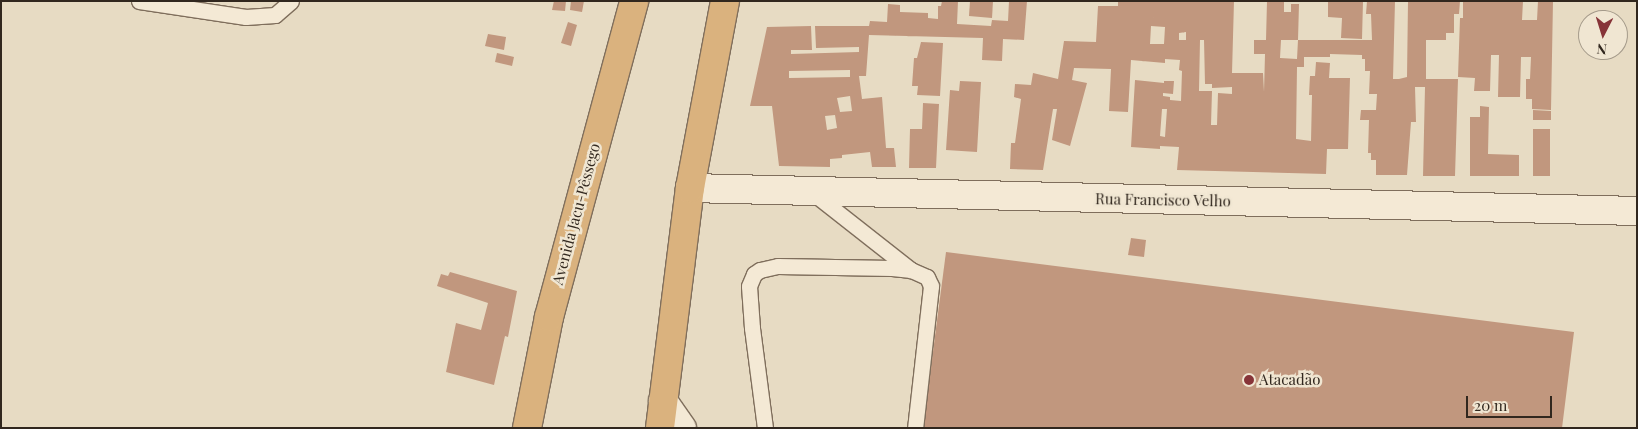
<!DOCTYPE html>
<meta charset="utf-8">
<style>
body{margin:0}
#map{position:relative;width:1638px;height:429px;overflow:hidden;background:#e7dbc3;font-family:"Playfair Display",serif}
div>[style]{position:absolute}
.building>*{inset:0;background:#c1977e}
.roads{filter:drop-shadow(1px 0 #7f6e5c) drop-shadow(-1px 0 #7f6e5c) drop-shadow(0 1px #7f6e5c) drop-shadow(0 -1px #7f6e5c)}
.service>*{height:15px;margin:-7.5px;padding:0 7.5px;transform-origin:7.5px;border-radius:7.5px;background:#f4e9d5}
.minor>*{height:28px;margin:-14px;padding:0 14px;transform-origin:14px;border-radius:14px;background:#f4e9d5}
.tertiary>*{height:28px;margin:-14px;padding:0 14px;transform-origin:14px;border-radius:14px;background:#f4e9d5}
.trunk>*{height:28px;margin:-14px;padding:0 14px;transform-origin:14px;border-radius:14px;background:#dab27e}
.dots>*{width:14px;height:14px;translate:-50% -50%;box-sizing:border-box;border:2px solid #f0e6d2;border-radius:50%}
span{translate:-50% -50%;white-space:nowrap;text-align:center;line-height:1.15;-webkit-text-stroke:5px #f0e6d2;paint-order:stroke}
.street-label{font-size:15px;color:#31271e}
.poi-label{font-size:15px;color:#31271e}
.left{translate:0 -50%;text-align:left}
.frame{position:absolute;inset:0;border:2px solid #31271e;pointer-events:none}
.north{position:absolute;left:1578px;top:10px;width:50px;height:50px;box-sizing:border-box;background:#f0e6d2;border:1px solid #a49a8a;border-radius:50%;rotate:185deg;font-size:14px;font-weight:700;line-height:20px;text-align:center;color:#31271e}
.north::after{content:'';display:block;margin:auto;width:18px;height:22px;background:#873438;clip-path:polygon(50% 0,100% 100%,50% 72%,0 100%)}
.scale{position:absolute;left:1466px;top:396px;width:86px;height:22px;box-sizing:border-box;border:2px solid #31271e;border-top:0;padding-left:6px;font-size:15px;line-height:18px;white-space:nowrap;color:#31271e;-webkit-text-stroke:4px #f0e6d2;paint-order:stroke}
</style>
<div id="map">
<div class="building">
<i style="clip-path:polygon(554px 1px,566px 1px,565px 11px,552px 10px)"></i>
<i style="clip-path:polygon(571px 1px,584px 1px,582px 12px,570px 10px)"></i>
<i style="clip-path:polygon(evenodd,942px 1px,958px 1px,957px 24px,991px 26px,992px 20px,1008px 21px,1009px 1px,1027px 1px,1024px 40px,1003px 39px,1002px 61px,982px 60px,983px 38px,869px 35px,866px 76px,859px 76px,862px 99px,882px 97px,886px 148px,894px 148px,896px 167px,872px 167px,870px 152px,842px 155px,842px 158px,830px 159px,830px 167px,779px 166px,772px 106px,750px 106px,767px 27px,811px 26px,812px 50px,791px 50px,791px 54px,859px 52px,859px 47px,816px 48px,815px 26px,869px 26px,870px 21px,887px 22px,888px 4px,900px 5px,900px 12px,928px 13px,928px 18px,938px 19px,938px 6px,941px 6px,942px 1px,850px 70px,850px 77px,789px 78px,789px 71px,850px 70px,942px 1px,850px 96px,852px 111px,840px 112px,837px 98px,850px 96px,942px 1px,835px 115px,837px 128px,827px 130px,825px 116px,835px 115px)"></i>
<i style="clip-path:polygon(970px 1px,993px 1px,992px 18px,969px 16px)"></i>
<i style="clip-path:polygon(evenodd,1118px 1px,1234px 1px,1232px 73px,1263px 73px,1264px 92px,1265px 54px,1254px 54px,1254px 40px,1266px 40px,1267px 1px,1284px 1px,1284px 12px,1291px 12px,1291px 4px,1299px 4px,1298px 40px,1281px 40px,1280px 58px,1297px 59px,1298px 40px,1372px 40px,1371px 14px,1366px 14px,1367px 1px,1395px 1px,1393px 79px,1399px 79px,1407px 77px,1408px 1px,1460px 1px,1459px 14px,1454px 14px,1454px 33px,1446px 33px,1446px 40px,1426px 40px,1426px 79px,1458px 79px,1455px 176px,1423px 176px,1425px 87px,1415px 87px,1416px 122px,1411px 122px,1407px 175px,1376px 175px,1376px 160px,1371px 160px,1371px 153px,1368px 153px,1369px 120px,1360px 120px,1361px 110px,1376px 110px,1377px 94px,1369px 94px,1370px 71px,1365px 71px,1365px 59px,1362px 59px,1362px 55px,1330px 54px,1330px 57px,1304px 57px,1304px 67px,1297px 67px,1296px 139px,1311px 141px,1312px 95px,1309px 95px,1310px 76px,1315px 76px,1316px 62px,1330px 63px,1329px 78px,1350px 78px,1348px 149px,1327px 149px,1326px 174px,1177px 170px,1179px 147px,1160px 146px,1160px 149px,1131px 147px,1135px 80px,1164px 83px,1164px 81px,1174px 81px,1173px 94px,1163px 93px,1163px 96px,1170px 97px,1170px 100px,1181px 101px,1182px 71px,1179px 70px,1180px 60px,1165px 59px,1165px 63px,1131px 60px,1128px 112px,1109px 111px,1111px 69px,1074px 68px,1072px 80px,1087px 83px,1070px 146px,1052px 140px,1057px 109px,1053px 109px,1043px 170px,1010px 169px,1011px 143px,1015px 143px,1021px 99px,1014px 97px,1015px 84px,1031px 85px,1033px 73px,1058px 79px,1064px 41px,1096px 42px,1098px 6px,1118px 6px,1118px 1px,1151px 26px,1165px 27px,1164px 44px,1150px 44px,1151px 26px,1118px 1px,1186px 32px,1186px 40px,1179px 40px,1179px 33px,1186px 32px,1118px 1px,1200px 40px,1204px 40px,1205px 84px,1212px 84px,1212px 88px,1232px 87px,1232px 94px,1218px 93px,1217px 125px,1211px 125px,1212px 91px,1199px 91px,1200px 40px,1118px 1px,1162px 109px,1167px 109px,1165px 137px,1160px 136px,1162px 109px)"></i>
<i style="clip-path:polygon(1328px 1px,1363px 1px,1362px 39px,1341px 38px,1342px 18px,1328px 17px)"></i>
<i style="clip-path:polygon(1463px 1px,1523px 1px,1522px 20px,1537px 20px,1538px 1px,1553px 1px,1551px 110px,1532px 109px,1532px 99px,1526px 99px,1526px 79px,1530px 79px,1531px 57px,1521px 57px,1520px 97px,1498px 97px,1499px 55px,1491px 55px,1490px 91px,1474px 91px,1475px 78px,1458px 77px,1460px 18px,1463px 18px)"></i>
<i style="clip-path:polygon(568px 22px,577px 25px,571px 46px,561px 43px)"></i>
<i style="clip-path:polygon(488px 34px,506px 37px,504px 50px,485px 46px)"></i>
<i style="clip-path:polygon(921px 42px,943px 43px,940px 96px,917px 95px,918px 86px,912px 86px,914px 58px,917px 58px)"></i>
<i style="clip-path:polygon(497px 53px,514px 57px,512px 66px,495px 62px)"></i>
<i style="clip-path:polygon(960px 81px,981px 82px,977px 152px,946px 150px,950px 90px,959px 91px)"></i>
<i style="clip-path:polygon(923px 103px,939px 104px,936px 168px,909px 168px,910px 129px,922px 129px)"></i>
<i style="clip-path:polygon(1480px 106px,1489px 107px,1488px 154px,1519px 155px,1519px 176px,1470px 176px,1470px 117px,1480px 117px)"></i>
<i style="clip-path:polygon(1533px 110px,1551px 111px,1551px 120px,1533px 120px)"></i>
<i style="clip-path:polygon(1533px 129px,1550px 129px,1550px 176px,1533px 176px)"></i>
<i style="clip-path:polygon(1131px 238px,1146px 240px,1144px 257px,1128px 255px)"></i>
<i style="clip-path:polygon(946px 252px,1574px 332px,1562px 428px,923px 428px)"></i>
<i style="clip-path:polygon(450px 272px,517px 291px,508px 337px,505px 336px,494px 385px,446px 372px,456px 323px,481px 330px,488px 303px,437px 286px,441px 274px,448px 276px)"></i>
</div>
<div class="roads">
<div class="service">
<i style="left:139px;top:1px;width:108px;rotate:8.5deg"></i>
<i style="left:246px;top:17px;width:29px;rotate:-4deg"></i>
<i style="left:275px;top:15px;width:21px;rotate:-41deg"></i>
<i style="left:813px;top:193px;width:125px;rotate:38.2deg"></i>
<i style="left:765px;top:428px;width:101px;rotate:-97.4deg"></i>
<i style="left:752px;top:328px;width:42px;rotate:-94.1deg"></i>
<i style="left:749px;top:286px;width:13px;rotate:-67deg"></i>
<i style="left:754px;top:274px;width:7px;rotate:-34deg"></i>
<i style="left:760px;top:270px;width:18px;rotate:-13deg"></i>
<i style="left:778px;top:266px;width:114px;rotate:1deg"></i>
<i style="left:892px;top:268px;width:19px;rotate:6deg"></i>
<i style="left:911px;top:270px;width:17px;rotate:24deg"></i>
<i style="left:927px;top:277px;width:10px;rotate:66deg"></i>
<i style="left:931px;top:286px;width:143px;rotate:96.4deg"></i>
</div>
<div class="minor">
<i style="left:690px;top:188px;width:947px;rotate:1.39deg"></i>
</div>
<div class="tertiary">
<i style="left:663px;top:401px;width:33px;rotate:55deg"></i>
</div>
<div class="trunk">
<i style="left:527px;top:428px;width:113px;rotate:-78.8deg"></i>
<i style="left:549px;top:317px;width:327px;rotate:-74.9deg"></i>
<i style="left:660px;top:428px;width:242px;rotate:-82.9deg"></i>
<i style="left:690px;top:188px;width:190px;rotate:-79.4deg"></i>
</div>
</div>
<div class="dots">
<i style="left:1249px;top:380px;background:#873438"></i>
</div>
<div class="street-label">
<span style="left:1163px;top:200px;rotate:1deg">Rua Francisco Velho</span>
<span style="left:576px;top:214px;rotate:-75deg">Avenida Jacu-Pêssego</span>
</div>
<div class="poi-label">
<span class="left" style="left:1259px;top:380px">Atacadão</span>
</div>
<div class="frame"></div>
<div class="north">N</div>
<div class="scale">20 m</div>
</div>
